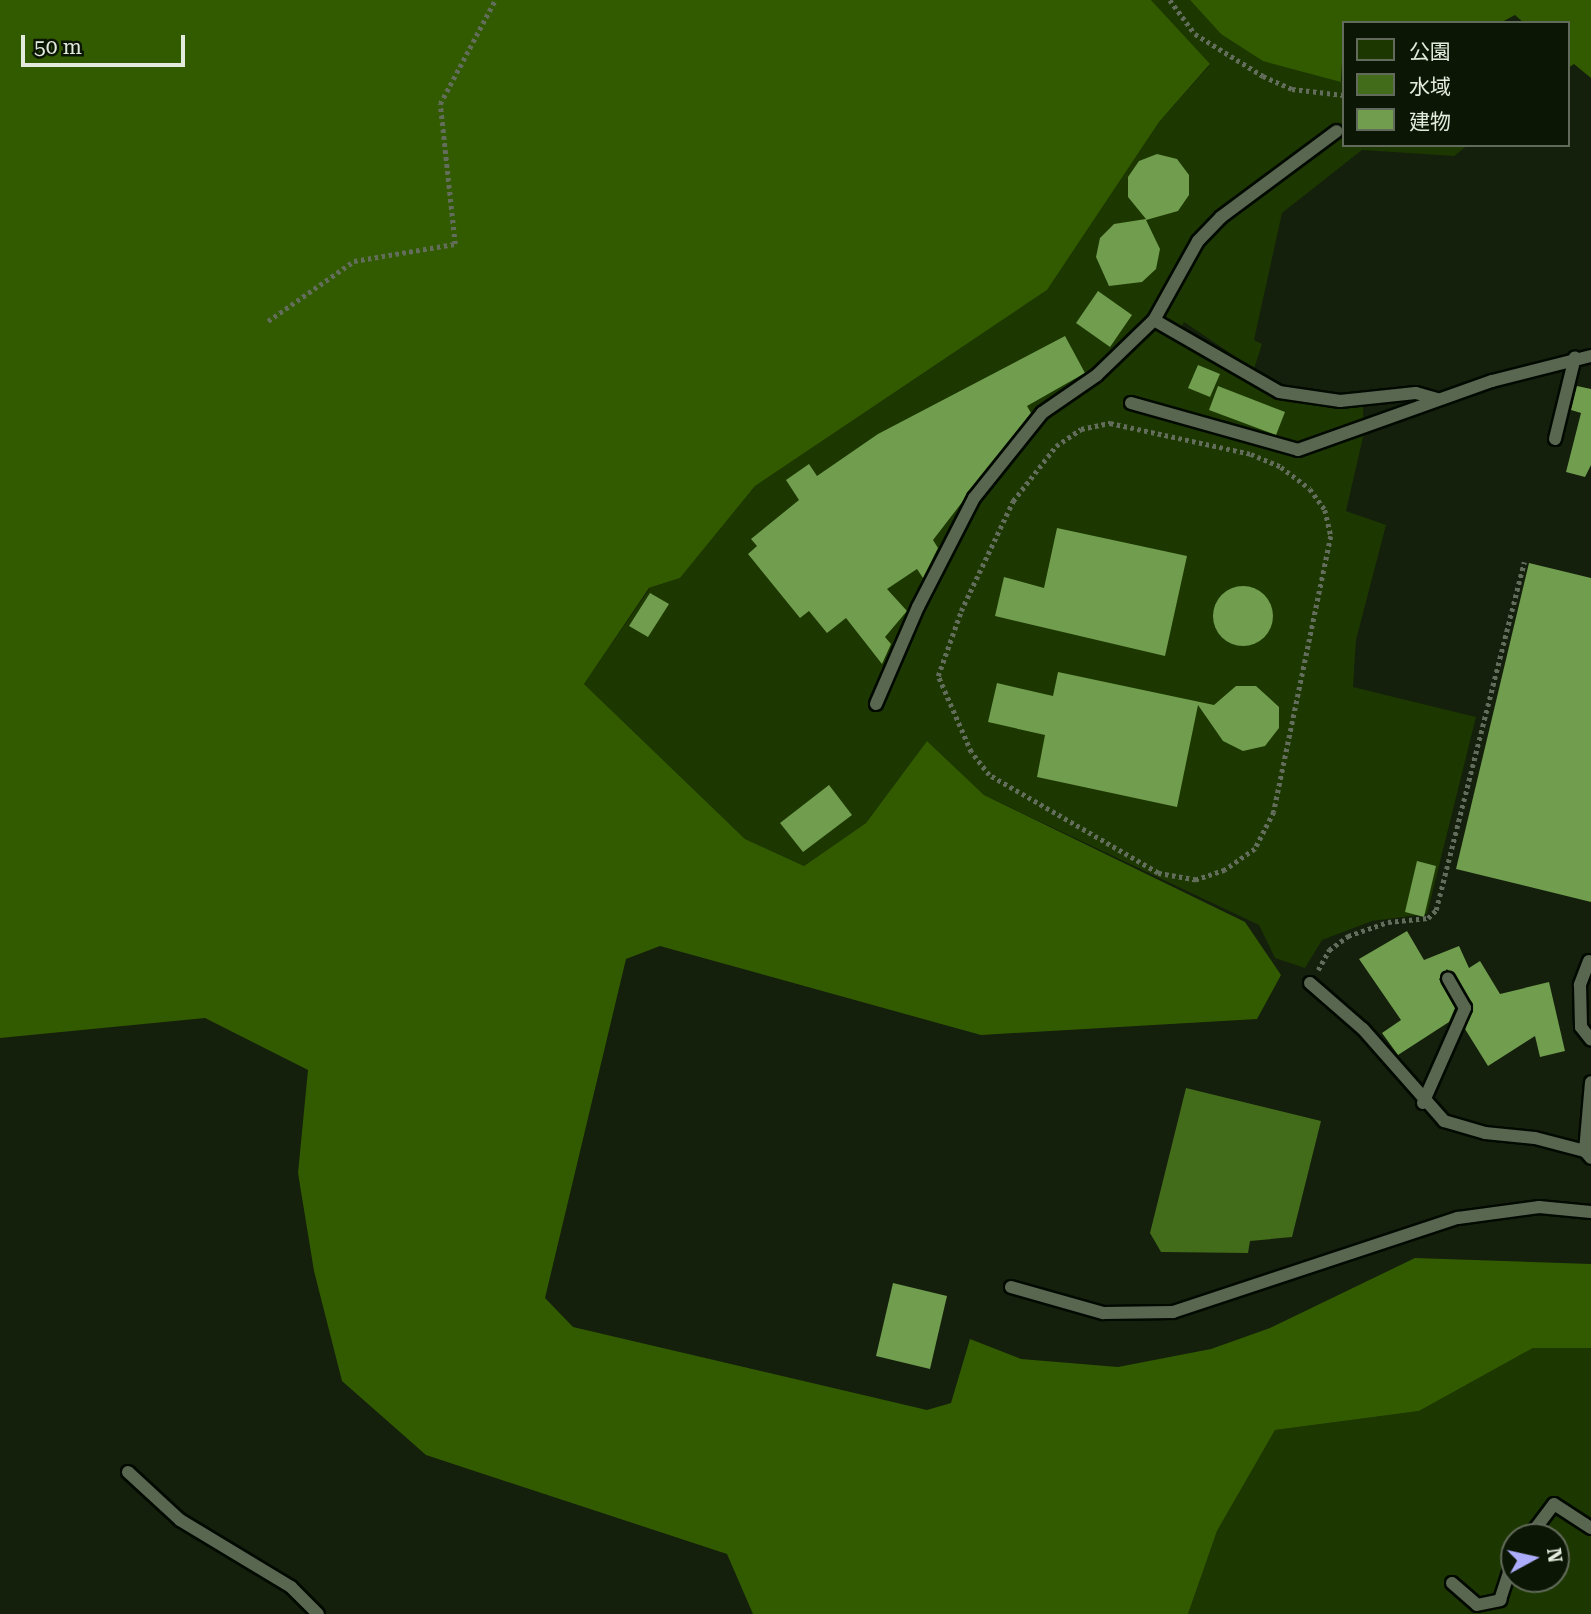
<!DOCTYPE html>
<meta charset="utf-8">
<style>
body{margin:0}
#map{position:relative;width:1591px;height:1614px;overflow:hidden;background:#141f0c;font-family:"Roboto Serif","Noto Sans JP",serif}
div>[style]{position:absolute}
.green>*{inset:0;background:#1c3700}
.forest>*{inset:0;background:#325b00}
.water>*{inset:0;background:#426b1a}
.building>*{inset:0;background:#709d4e}
.round{border-radius:50%}
.path>*{height:4.5px;margin-top:-2.25px;transform-origin:0;background:repeating-linear-gradient(90deg,#636d5c 0 3.5px,transparent 0 7px)}
.roads{filter:drop-shadow(2px 0 #020900) drop-shadow(-2px 0 #020900) drop-shadow(0 2px #020900) drop-shadow(0 -2px #020900)}
.service>*{height:12px;margin:-6px;padding:0 6px;transform-origin:6px;border-radius:6px;background:#596751}
span{translate:-50% -50%;white-space:nowrap;text-align:center;line-height:1.15;-webkit-text-stroke:7px #0c1604;paint-order:stroke}
.legend{position:absolute;left:1342px;top:21px;width:228px;height:126px;box-sizing:border-box;background:#0c1604;border:2px solid #626b5b;margin:0;padding:9px 12px;list-style:none;font-size:21px;color:#e3ebde}
.legend li{display:flex;align-items:center;gap:14px;height:35px}
.legend b{width:35px;border:2px solid #626b5b}
.north{position:absolute;left:1500px;top:1523px;width:70px;height:70px;box-sizing:border-box;background:#0c1604;border:2px solid #626b5b;border-radius:50%;rotate:82deg;font-size:19px;font-weight:700;line-height:28px;text-align:center;color:#e3ebde}
.north::after{content:'';display:block;margin:auto;width:24px;height:32px;background:#adaefb;clip-path:polygon(50% 0,100% 100%,50% 72%,0 100%)}
.scale{position:absolute;left:21px;top:35px;width:164px;height:32px;box-sizing:border-box;border:4px solid #e3ebde;border-top:0;padding-left:9px;font-size:21px;line-height:24px;white-space:nowrap;color:#e3ebde;-webkit-text-stroke:5px #0c1604;paint-order:stroke}
</style>
<div id="map">
<div class="green">
<i style="clip-path:polygon(1151px 0,1190px 0,1221px 34px,1344px 82px,1344px 145px,1468px 145px,1454px 156px,1362px 150px,1282px 213px,1254px 340px,1262px 344px,1254px 369px,1184px 322px,1176px 337px,1270px 392px,1303px 403px,1363px 405px,1364px 433px,1346px 511px,1386px 525px,1356px 640px,1353px 687px,1476px 717px,1427px 914px,1372px 921px,1322px 940px,1305px 968px,1275px 958px,1259px 925px,984px 795px,927px 741px,866px 823px,804px 866px,745px 839px,584px 684px,650px 588px,680px 578px,755px 486px,1047px 290px,1159px 122px,1210px 65px)"></i>
<i style="clip-path:polygon(evenodd,1533px 1348px,1591px 1348px,1591px 1614px,1188px 1614px,1217px 1531px,1275px 1430px,1419px 1411px,1533px 1348px,1514px 1537px,1556px 1537px,1556px 1579px,1514px 1579px,1514px 1537px)"></i>
</div>
<div class="forest">
<i style="clip-path:polygon(0 0,1151px 0,1210px 64px,1159px 122px,1047px 290px,755px 486px,680px 578px,649px 588px,584px 684px,745px 839px,804px 866px,866px 823px,927px 741px,984px 795px,1245px 922px,1281px 975px,1257px 1019px,981px 1035px,660px 946px,626px 959px,545px 1298px,573px 1327px,927px 1410px,951px 1403px,970px 1339px,1021px 1359px,1118px 1367px,1211px 1349px,1270px 1328px,1415px 1258px,1591px 1264px,1591px 1348px,1533px 1348px,1419px 1411px,1275px 1430px,1217px 1531px,1188px 1614px,753px 1614px,727px 1554px,426px 1455px,342px 1381px,314px 1271px,298px 1173px,308px 1070px,205px 1018px,0 1038px)"></i>
<i style="clip-path:polygon(1190px 0,1591px 0,1591px 78px,1574px 64px,1568px 68px,1568px 23px,1524px 23px,1515px 15px,1500px 23px,1344px 23px,1341px 82px,1263px 61px,1221px 34px)"></i>
</div>
<div class="water">
<i style="clip-path:polygon(1186px 1088px,1321px 1121px,1292px 1237px,1250px 1241px,1248px 1253px,1161px 1252px,1150px 1233px)"></i>
</div>
<div class="building">
<i style="clip-path:polygon(1157px 154px,1177px 159px,1189px 175px,1189px 195px,1178px 211px,1146px 220px,1160px 249px,1156px 269px,1142px 282px,1109px 286px,1096px 257px,1100px 238px,1114px 224px,1146px 219px,1128px 197px,1128px 177px,1139px 161px)"></i>
<i style="clip-path:polygon(1098px 291px,1132px 315px,1110px 347px,1076px 323px)"></i>
<i style="clip-path:polygon(1065px 336px,1085px 373px,1027px 406px,1031px 413px,933px 540px,938px 548px,923px 578px,917px 569px,887px 589px,907px 611px,885px 637px,891px 644px,882px 664px,846px 618px,827px 633px,809px 611px,800px 618px,748px 554px,757px 546px,751px 539px,799px 500px,786px 480px,809px 464px,817px 476px,878px 434px)"></i>
<i style="clip-path:polygon(1198px 365px,1220px 374px,1210px 397px,1188px 388px)"></i>
<i style="clip-path:polygon(1218px 386px,1285px 412px,1276px 435px,1209px 410px)"></i>
<i style="clip-path:polygon(1577px 386px,1591px 389px,1591px 465px,1585px 477px,1566px 472px,1581px 413px,1571px 410px)"></i>
<i style="clip-path:polygon(1057px 528px,1187px 556px,1165px 656px,995px 616px,1004px 577px,1044px 588px)"></i>
<i style="clip-path:polygon(1529px 563px,1591px 578px,1591px 902px,1456px 869px)"></i>
<i class="round" style="left:1213px;top:586px;width:60px;height:60px"></i>
<i style="clip-path:polygon(650px 593px,669px 604px,648px 637px,629px 626px)"></i>
<i style="clip-path:polygon(1058px 672px,1214px 705px,1236px 686px,1256px 686px,1279px 707px,1279px 728px,1265px 746px,1243px 751px,1223px 741px,1198px 705px,1177px 807px,1037px 777px,1045px 735px,988px 722px,997px 683px,1053px 696px)"></i>
<i style="clip-path:polygon(829px 785px,852px 815px,803px 852px,780px 823px)"></i>
<i style="clip-path:polygon(1417px 861px,1436px 866px,1424px 917px,1405px 912px)"></i>
<i style="clip-path:polygon(1407px 931px,1424px 960px,1459px 946px,1469px 968px,1480px 961px,1500px 994px,1549px 982px,1565px 1051px,1540px 1057px,1535px 1036px,1488px 1066px,1465px 1029px,1473px 1004px,1447px 969px,1439px 979px,1455px 1008px,1449px 1022px,1398px 1055px,1382px 1033px,1401px 1020px,1359px 959px)"></i>
<i style="clip-path:polygon(893px 1283px,947px 1296px,930px 1369px,876px 1356px)"></i>
</div>
<div class="path">
<i style="left:1170px;top:0;width:42px;rotate:53.7deg"></i>
<i style="left:1195px;top:34px;width:80px;rotate:31.7deg"></i>
<i style="left:1263px;top:76px;width:32px;rotate:24deg"></i>
<i style="left:1292px;top:89px;width:52px;rotate:6.6deg"></i>
<i style="left:268px;top:321px;width:105px;rotate:-34.9deg"></i>
<i style="left:354px;top:261px;width:102px;rotate:-9.6deg"></i>
<i style="left:455px;top:244px;width:141px;rotate:-96.1deg"></i>
<i style="left:440px;top:104px;width:118px;rotate:-62.1deg"></i>
<i style="left:1110px;top:423px;width:144px;rotate:12.4deg"></i>
<i style="left:1251px;top:454px;width:33px;rotate:23deg"></i>
<i style="left:1281px;top:467px;width:36px;rotate:37deg"></i>
<i style="left:1310px;top:489px;width:26px;rotate:54deg"></i>
<i style="left:1325px;top:510px;width:27px;rotate:77deg"></i>
<i style="left:1331px;top:536px;width:282px;rotate:101.7deg"></i>
<i style="left:1274px;top:812px;width:42px;rotate:117.2deg"></i>
<i style="left:1255px;top:849px;width:37px;rotate:145deg"></i>
<i style="left:1225px;top:870px;width:31px;rotate:161deg"></i>
<i style="left:1196px;top:880px;width:39px;rotate:-170deg"></i>
<i style="left:1158px;top:873px;width:195px;rotate:-149.9deg"></i>
<i style="left:989px;top:775px;width:29px;rotate:-128deg"></i>
<i style="left:971px;top:752px;width:83px;rotate:-113.5deg"></i>
<i style="left:938px;top:676px;width:69px;rotate:-70.5deg"></i>
<i style="left:961px;top:611px;width:122px;rotate:-64.7deg"></i>
<i style="left:1013px;top:501px;width:70px;rotate:-52deg"></i>
<i style="left:1056px;top:446px;width:30px;rotate:-34deg"></i>
<i style="left:1081px;top:429px;width:30px;rotate:-12deg"></i>
<i style="left:1318px;top:970px;width:23px;rotate:-61deg"></i>
<i style="left:1329px;top:950px;width:24px;rotate:-36deg"></i>
<i style="left:1348px;top:936px;width:42px;rotate:-19.3deg"></i>
<i style="left:1388px;top:922px;width:40px;rotate:-5.7deg"></i>
<i style="left:1428px;top:918px;width:11px;rotate:-45deg"></i>
<i style="left:1436px;top:910px;width:359px;rotate:-75.8deg"></i>
</div>
<div class="roads">
<div class="service">
<i style="left:1154px;top:320px;width:144px;rotate:29.9deg"></i>
<i style="left:1279px;top:392px;width:62px;rotate:8.4deg"></i>
<i style="left:1340px;top:401px;width:76px;rotate:-6deg"></i>
<i style="left:1416px;top:393px;width:22px;rotate:16deg"></i>
<i style="left:1131px;top:403px;width:173px;rotate:15.7deg"></i>
<i style="left:1298px;top:450px;width:206px;rotate:-19.6deg"></i>
<i style="left:1492px;top:381px;width:102px;rotate:-14.2deg"></i>
<i style="left:1555px;top:439px;width:84px;rotate:-76.3deg"></i>
<i style="left:876px;top:704px;width:106px;rotate:-66.6deg"></i>
<i style="left:918px;top:607px;width:123px;rotate:-62.8deg"></i>
<i style="left:974px;top:498px;width:109px;rotate:-51.3deg"></i>
<i style="left:1042px;top:413px;width:67px;rotate:-34.6deg"></i>
<i style="left:1097px;top:375px;width:79px;rotate:-44deg"></i>
<i style="left:1154px;top:320px;width:90px;rotate:-60.9deg"></i>
<i style="left:1198px;top:241px;width:33px;rotate:-46deg"></i>
<i style="left:1221px;top:217px;width:144px;rotate:-36.6deg"></i>
<i style="left:1589px;top:961px;width:26px;rotate:111deg"></i>
<i style="left:1580px;top:985px;width:42px;rotate:88.6deg"></i>
<i style="left:1581px;top:1027px;width:16px;rotate:52deg"></i>
<i style="left:1310px;top:983px;width:70px;rotate:41deg"></i>
<i style="left:1363px;top:1029px;width:123px;rotate:48.6deg"></i>
<i style="left:1444px;top:1121px;width:43px;rotate:16.3deg"></i>
<i style="left:1485px;top:1133px;width:50px;rotate:5.7deg"></i>
<i style="left:1535px;top:1138px;width:52px;rotate:14.6deg"></i>
<i style="left:1585px;top:1151px;width:9px;rotate:49deg"></i>
<i style="left:1423px;top:1103px;width:104px;rotate:-66.1deg"></i>
<i style="left:1465px;top:1008px;width:34px;rotate:-120deg"></i>
<i style="left:1585px;top:1151px;width:69px;rotate:-85deg"></i>
<i style="left:1011px;top:1287px;width:96px;rotate:15.8deg"></i>
<i style="left:1103px;top:1313px;width:70px;rotate:-0.8deg"></i>
<i style="left:1173px;top:1312px;width:300px;rotate:-18.3deg"></i>
<i style="left:1458px;top:1218px;width:82px;rotate:-7.7deg"></i>
<i style="left:1539px;top:1207px;width:52px;rotate:5.5deg"></i>
<i style="left:128px;top:1472px;width:71px;rotate:42.7deg"></i>
<i style="left:180px;top:1520px;width:130px;rotate:31.1deg"></i>
<i style="left:291px;top:1587px;width:38px;rotate:45deg"></i>
<i style="left:1529px;top:1537px;width:41px;rotate:-52.9deg"></i>
<i style="left:1554px;top:1504px;width:44px;rotate:33deg"></i>
<i style="left:1452px;top:1583px;width:33px;rotate:41deg"></i>
<i style="left:1477px;top:1605px;width:24px;rotate:-12deg"></i>
<i style="left:1500px;top:1600px;width:45px;rotate:-72deg"></i>
</div>
</div>
<ul class="legend">
<li><b style="height:19px;background:#1c3700"></b>公園</li>
<li><b style="height:19px;background:#426b1a"></b>水域</li>
<li><b style="height:19px;background:#709d4e"></b>建物</li>
</ul>
<div class="north">N</div>
<div class="scale">50 m</div>
</div>
